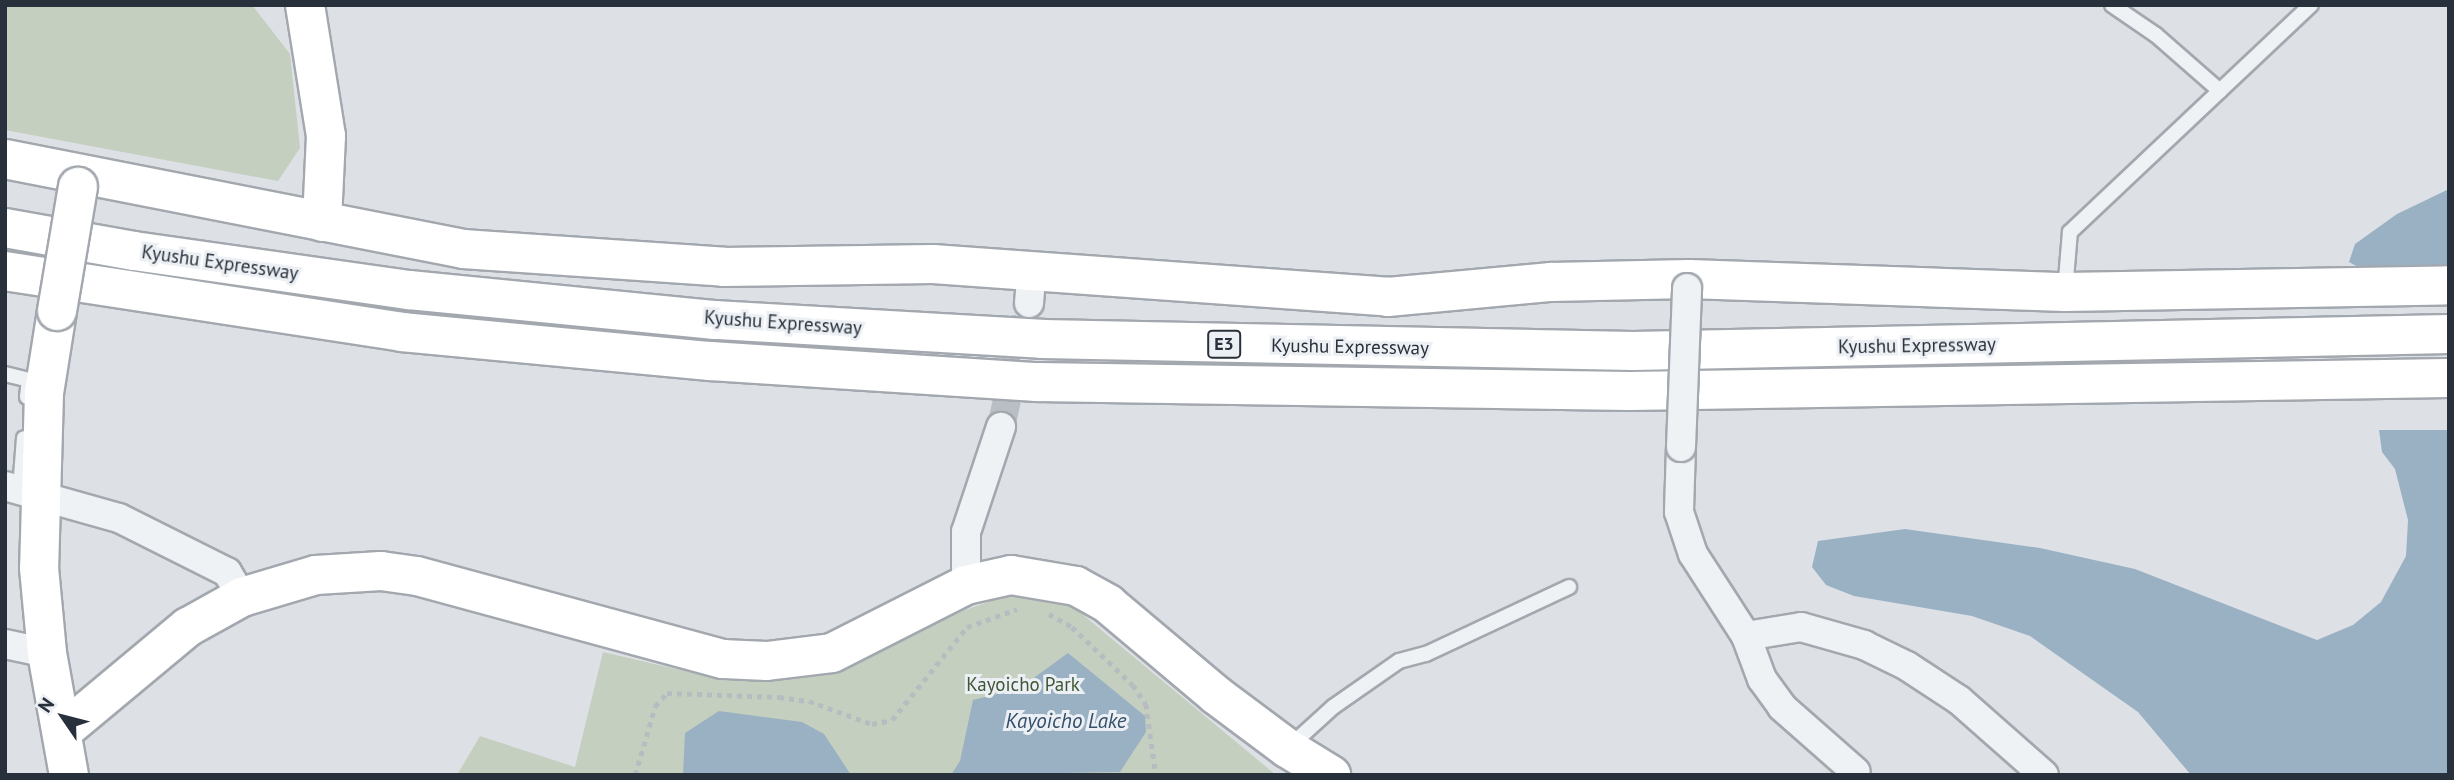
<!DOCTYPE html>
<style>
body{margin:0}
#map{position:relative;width:2454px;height:780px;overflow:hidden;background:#dde1e6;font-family:"PT Sans",sans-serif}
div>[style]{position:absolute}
.green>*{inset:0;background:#c4cfbf}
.water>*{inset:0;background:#9ab1c4}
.street-tunnel>*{height:28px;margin-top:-14px;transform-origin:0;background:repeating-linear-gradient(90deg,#b9bec4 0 28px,transparent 0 42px)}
.path>*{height:4.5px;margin-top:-2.25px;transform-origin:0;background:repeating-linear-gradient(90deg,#b7bcc1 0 5px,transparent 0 10px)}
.roads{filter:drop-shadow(2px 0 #a3a8af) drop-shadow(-2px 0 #a3a8af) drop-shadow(0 2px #a3a8af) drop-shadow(0 -2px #a3a8af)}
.lane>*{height:14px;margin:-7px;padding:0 7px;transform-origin:7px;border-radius:7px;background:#eff2f5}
.street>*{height:28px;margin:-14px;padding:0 14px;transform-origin:14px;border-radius:14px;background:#eff2f5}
.secondary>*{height:38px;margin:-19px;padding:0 19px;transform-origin:19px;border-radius:19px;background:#fff}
.highway>*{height:38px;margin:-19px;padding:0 19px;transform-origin:19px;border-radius:19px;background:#fff}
.bridges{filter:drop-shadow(2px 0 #a3a8af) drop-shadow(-2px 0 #a3a8af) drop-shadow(0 2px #a3a8af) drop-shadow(0 -2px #a3a8af)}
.street-bridge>*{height:28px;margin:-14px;padding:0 14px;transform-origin:14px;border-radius:14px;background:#eff2f5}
.secondary-bridge>*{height:38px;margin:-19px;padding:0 19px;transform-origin:19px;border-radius:19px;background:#fff}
span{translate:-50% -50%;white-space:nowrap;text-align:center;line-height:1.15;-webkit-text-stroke:6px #ecf0f4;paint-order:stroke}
.shield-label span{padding:2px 5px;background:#ecf0f4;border:2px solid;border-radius:5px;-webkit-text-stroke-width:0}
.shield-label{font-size:18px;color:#28303b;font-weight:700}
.street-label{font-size:19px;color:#28303b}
.park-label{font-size:19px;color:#3e5636}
.water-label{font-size:21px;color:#35506c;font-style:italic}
.frame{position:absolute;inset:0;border:7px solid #28303b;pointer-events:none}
.north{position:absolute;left:28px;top:682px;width:70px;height:70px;-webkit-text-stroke:5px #ecf0f4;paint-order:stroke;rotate:305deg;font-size:19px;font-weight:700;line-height:28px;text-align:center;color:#28303b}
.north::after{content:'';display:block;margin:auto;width:24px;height:32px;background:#28303b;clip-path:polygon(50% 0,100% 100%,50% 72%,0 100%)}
</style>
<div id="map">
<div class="green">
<i style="clip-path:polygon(5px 5px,252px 5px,290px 54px,300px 148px,278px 181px,5px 130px)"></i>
<i style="clip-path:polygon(1026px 589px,1070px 604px,1276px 775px,457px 775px,480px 736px,575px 767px,603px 652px,728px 681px,840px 667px,939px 619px)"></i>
</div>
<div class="water">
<i style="clip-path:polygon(2449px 189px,2449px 270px,2367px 272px,2349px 262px,2355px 244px,2397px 214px)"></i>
<i style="clip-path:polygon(2379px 430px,2449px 430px,2449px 775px,2191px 775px,2138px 712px,2030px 636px,1972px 616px,1854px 596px,1826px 585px,1812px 567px,1818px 541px,1905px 529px,2040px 548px,2135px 569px,2317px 640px,2353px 625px,2381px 602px,2406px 556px,2408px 520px,2395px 469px,2382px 452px)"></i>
<i style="clip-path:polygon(1068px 653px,1145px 716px,1146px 732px,1120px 772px,951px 775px,960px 761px,973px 700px,1020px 688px)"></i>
<i style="clip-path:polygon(719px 711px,802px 722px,824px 734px,851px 775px,683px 775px,685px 733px)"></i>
</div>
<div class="street-tunnel">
<i style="left:1001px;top:427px;width:127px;rotate:-77.3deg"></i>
</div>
<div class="path">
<i style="left:1049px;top:614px;width:26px;rotate:29deg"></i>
<i style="left:1072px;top:627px;width:84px;rotate:43.6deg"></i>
<i style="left:1133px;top:685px;width:23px;rotate:56deg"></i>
<i style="left:1146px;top:704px;width:72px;rotate:82deg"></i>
<i style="left:635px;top:775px;width:72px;rotate:-73.8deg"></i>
<i style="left:655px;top:706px;width:18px;rotate:-47deg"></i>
<i style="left:667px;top:693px;width:112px;rotate:2deg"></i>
<i style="left:779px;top:697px;width:30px;rotate:8deg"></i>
<i style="left:809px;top:701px;width:67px;rotate:20.1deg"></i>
<i style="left:872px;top:724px;width:20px;rotate:-11deg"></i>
<i style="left:892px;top:720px;width:119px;rotate:-51.1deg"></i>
<i style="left:967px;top:627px;width:53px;rotate:-19.8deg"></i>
</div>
<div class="roads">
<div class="lane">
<i style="left:2112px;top:5px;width:53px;rotate:34.3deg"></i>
<i style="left:2156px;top:35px;width:85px;rotate:41.2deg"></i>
<i style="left:2065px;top:291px;width:59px;rotate:-85.2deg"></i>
<i style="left:2070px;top:232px;width:331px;rotate:-43.3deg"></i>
<i style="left:5px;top:374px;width:25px;rotate:14deg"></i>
<i style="left:29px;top:380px;width:17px;rotate:97deg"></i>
<i style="left:20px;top:489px;width:51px;rotate:-85.5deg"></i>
<i style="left:1288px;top:748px;width:61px;rotate:-42.3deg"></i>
<i style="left:1333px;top:707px;width:80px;rotate:-34.9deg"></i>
<i style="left:1399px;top:661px;width:28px;rotate:-15deg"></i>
<i style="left:1426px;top:654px;width:158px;rotate:-25.1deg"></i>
</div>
<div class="street">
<i style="left:1029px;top:303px;width:33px;rotate:-85deg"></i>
<i style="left:1681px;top:447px;width:65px;rotate:91.8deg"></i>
<i style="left:1679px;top:512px;width:44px;rotate:71.6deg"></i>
<i style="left:1693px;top:554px;width:98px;rotate:57.1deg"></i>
<i style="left:1746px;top:636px;width:56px;rotate:-9.3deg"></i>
<i style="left:1801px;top:627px;width:66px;rotate:15.9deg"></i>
<i style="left:1864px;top:645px;width:48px;rotate:26deg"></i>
<i style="left:1907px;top:666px;width:62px;rotate:33.2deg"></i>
<i style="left:1959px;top:700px;width:113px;rotate:41.4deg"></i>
<i style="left:5px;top:486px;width:118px;rotate:15.7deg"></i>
<i style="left:119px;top:518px;width:121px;rotate:26.6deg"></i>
<i style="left:227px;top:572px;width:29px;rotate:59deg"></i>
<i style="left:966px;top:585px;width:53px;rotate:-90deg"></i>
<i style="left:966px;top:532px;width:111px;rotate:-71.6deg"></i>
<i style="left:1746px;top:636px;width:46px;rotate:69.6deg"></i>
<i style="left:1762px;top:679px;width:34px;rotate:54deg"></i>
<i style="left:1782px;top:707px;width:98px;rotate:41.3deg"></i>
<i style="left:5px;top:644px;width:43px;rotate:12.1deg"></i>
</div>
<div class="secondary">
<i style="left:305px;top:5px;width:133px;rotate:80.9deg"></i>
<i style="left:326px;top:136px;width:86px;rotate:92.7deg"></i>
<i style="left:5px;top:159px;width:467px;rotate:11.1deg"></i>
<i style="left:463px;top:249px;width:262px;rotate:3.9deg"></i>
<i style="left:724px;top:267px;width:209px;rotate:-0.8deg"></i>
<i style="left:933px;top:264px;width:456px;rotate:4.1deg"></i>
<i style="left:1388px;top:297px;width:164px;rotate:-5.3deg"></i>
<i style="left:1551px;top:282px;width:138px;rotate:-1.2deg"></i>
<i style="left:1689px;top:279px;width:376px;rotate:2deg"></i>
<i style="left:2065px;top:292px;width:384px;rotate:-1deg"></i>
<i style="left:57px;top:311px;width:83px;rotate:99deg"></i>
<i style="left:44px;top:393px;width:175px;rotate:91.6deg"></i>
<i style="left:39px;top:568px;width:85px;rotate:84.6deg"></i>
<i style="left:47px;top:653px;width:124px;rotate:79.8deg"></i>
<i style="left:63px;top:731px;width:163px;rotate:-39.8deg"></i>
<i style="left:188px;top:627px;width:62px;rotate:-29.1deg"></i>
<i style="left:242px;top:597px;width:77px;rotate:-16.6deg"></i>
<i style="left:316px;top:575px;width:65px;rotate:-3.5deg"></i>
<i style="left:381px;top:571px;width:36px;rotate:8deg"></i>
<i style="left:417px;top:576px;width:317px;rotate:15.2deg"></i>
<i style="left:723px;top:659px;width:44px;rotate:2.6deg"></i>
<i style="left:767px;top:661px;width:65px;rotate:-7deg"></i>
<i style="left:832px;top:653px;width:150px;rotate:-26.9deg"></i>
<i style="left:966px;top:585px;width:46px;rotate:-12.5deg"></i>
<i style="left:1011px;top:575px;width:66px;rotate:9.6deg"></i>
<i style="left:1076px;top:586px;width:37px;rotate:29deg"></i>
<i style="left:1108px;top:604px;width:141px;rotate:40.1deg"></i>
<i style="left:1216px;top:695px;width:89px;rotate:36.7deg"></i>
<i style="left:1287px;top:748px;width:52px;rotate:31.5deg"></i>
</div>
<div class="highway">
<i style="left:5px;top:228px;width:131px;rotate:10.1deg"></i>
<i style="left:134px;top:251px;width:278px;rotate:8.1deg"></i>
<i style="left:409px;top:290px;width:308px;rotate:5.6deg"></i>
<i style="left:716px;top:320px;width:328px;rotate:3.3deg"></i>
<i style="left:1043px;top:339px;width:590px;rotate:1.17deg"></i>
<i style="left:1633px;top:351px;width:816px;rotate:-1.19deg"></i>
<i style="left:5px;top:271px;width:402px;rotate:8.7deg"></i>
<i style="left:402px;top:332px;width:309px;rotate:5.4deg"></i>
<i style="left:710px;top:361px;width:328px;rotate:3.7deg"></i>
<i style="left:1037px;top:382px;width:593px;rotate:0.87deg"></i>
<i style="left:1630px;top:391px;width:819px;rotate:-0.91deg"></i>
</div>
</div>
<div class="bridges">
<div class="street-bridge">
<i style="left:1681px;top:447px;width:159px;rotate:-87.8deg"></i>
</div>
<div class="secondary-bridge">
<i style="left:57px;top:311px;width:126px;rotate:-80.4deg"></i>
</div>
</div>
<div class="shield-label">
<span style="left:1224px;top:344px">E3</span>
</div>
<div class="street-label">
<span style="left:220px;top:263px;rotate:8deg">Kyushu Expressway</span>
<span style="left:783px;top:323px;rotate:4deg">Kyushu Expressway</span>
<span style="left:1917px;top:346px;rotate:-1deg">Kyushu Expressway</span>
<span style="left:1350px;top:347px;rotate:1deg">Kyushu Expressway</span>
</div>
<div class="park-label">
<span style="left:1023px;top:685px">Kayoicho Park</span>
</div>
<div class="water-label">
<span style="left:1066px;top:721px">Kayoicho Lake</span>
</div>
<div class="frame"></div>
<div class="north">N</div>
</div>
